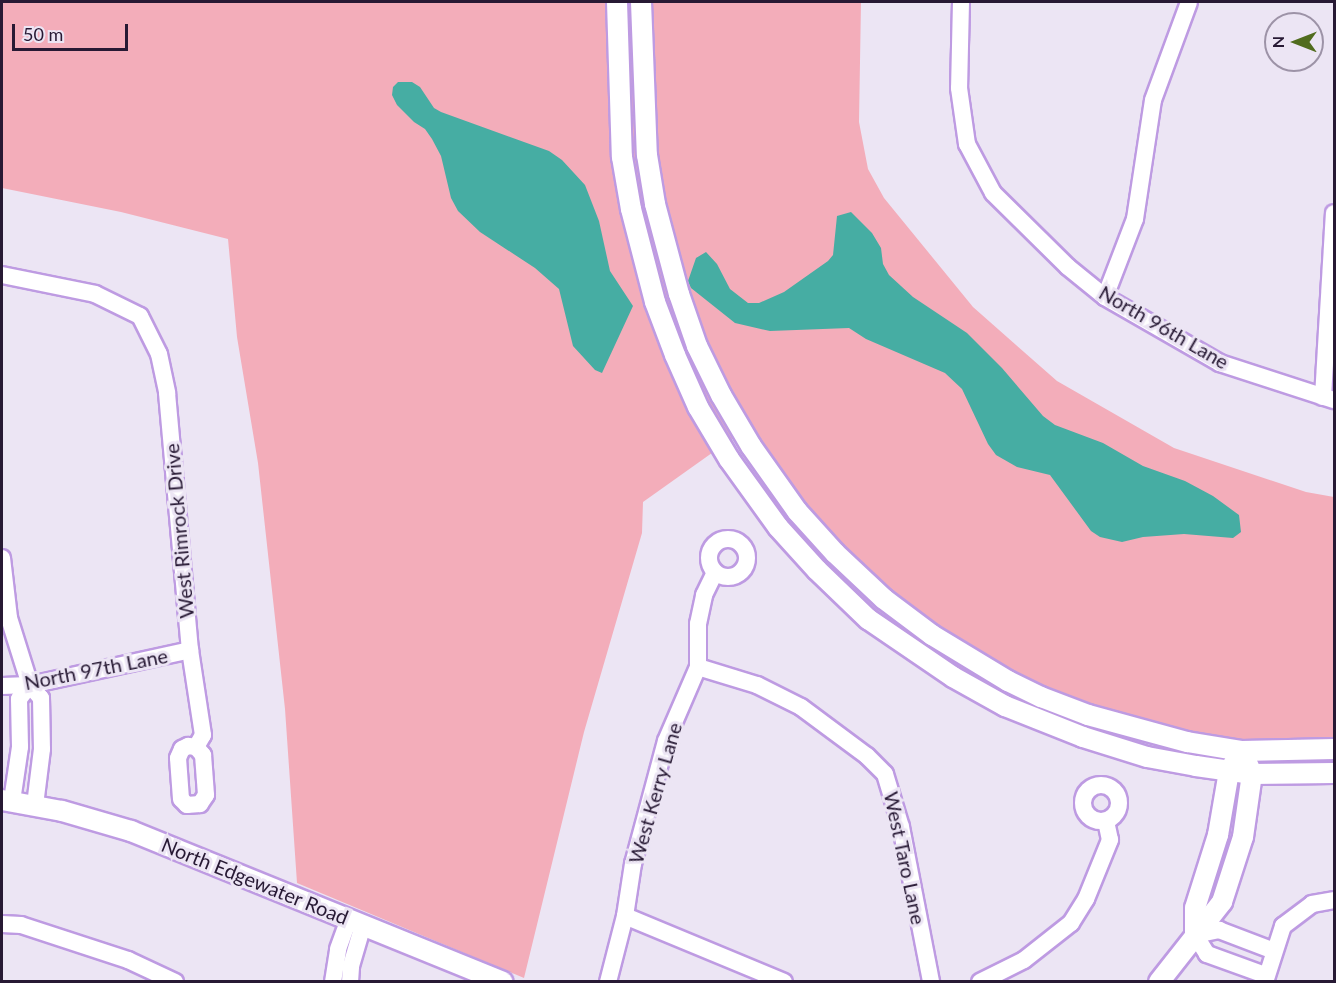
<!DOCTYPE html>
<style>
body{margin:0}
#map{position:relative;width:1336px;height:983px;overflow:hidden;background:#ece5f4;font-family:Lato,sans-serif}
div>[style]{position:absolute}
.green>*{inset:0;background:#f3adba}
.water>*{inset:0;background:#46ada3}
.roads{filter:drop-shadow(2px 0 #be9be2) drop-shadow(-2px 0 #be9be2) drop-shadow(0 2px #be9be2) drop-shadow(0 -2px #be9be2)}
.minor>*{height:16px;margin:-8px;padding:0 8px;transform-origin:8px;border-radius:8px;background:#fff}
.minor>.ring{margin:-8px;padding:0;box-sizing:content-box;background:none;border:16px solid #fff;border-radius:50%}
.tertiary>*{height:20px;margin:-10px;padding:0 10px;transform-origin:10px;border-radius:10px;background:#fff}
span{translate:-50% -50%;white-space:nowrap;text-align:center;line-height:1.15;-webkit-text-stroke:6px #ece5f4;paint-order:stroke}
.street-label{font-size:20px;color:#271934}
.frame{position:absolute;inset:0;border:3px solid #271934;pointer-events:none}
.north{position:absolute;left:1264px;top:12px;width:60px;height:60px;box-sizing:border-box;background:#ece5f4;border:2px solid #9d93a7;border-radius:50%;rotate:270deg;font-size:16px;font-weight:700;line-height:24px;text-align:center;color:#271934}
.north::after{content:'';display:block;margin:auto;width:21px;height:27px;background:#516c1e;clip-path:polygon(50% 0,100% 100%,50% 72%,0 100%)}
.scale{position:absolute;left:12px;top:24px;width:116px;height:27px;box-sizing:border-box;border:3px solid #271934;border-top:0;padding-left:8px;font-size:18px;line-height:21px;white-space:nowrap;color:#271934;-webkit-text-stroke:4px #ece5f4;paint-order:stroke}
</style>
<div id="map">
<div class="green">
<i style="clip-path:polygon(2px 2px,861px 2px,859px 122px,868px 169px,884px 198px,973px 307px,1057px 381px,1174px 448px,1306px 492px,1334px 497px,1334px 764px,1240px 765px,1128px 737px,1009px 690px,901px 627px,844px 576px,776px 505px,733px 438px,643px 502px,642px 533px,584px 732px,524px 978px,297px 883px,285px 709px,258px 463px,237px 337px,228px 239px,121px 212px,2px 188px)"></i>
</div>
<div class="water">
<i style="clip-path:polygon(398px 82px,412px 82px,420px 87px,434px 108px,441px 112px,549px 151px,562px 160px,585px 185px,599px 221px,610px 271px,633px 306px,602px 373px,595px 370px,573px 346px,559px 289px,535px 268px,480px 232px,458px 211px,451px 198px,441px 156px,432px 139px,425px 129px,414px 122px,397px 105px,392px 95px,393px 87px)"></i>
<i style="clip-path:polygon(851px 212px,872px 233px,881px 248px,883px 264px,889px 275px,913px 297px,967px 333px,1002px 368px,1043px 416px,1055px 425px,1103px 443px,1143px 466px,1185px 481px,1213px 496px,1239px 515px,1241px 532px,1233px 538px,1184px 534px,1143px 537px,1122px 542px,1100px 537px,1091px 531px,1050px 475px,1017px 467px,996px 455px,988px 444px,962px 389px,945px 373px,866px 339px,849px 328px,770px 331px,735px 323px,691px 288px,688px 281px,696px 258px,706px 252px,717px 264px,730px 289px,748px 303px,759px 303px,784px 292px,828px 261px,833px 255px,837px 216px)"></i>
</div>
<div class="roads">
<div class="minor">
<i style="left:961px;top:2px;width:86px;rotate:91.3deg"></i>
<i style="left:959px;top:88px;width:57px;rotate:81.9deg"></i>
<i style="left:967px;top:144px;width:55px;rotate:62deg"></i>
<i style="left:993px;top:193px;width:105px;rotate:44.6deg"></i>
<i style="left:1068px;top:267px;width:48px;rotate:39deg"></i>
<i style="left:1105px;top:297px;width:133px;rotate:29.9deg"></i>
<i style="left:1220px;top:363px;width:120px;rotate:18deg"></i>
<i style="left:2px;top:275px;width:95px;rotate:11.5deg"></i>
<i style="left:95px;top:294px;width:50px;rotate:26.1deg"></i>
<i style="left:140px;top:316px;width:42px;rotate:63.4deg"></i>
<i style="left:159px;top:354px;width:40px;rotate:78deg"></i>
<i style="left:167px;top:393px;width:258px;rotate:84.9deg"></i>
<i style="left:190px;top:650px;width:86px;rotate:81.3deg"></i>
<i style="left:203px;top:735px;width:14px;rotate:120deg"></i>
<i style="left:1105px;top:297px;width:84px;rotate:-69deg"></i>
<i style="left:1135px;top:219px;width:120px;rotate:-81.4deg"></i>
<i style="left:1153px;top:100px;width:104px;rotate:-69.8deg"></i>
<i style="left:1323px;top:397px;width:184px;rotate:-86.6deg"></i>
<i class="ring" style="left:709px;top:539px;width:22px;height:22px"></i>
<i style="left:2px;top:558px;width:60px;rotate:83.3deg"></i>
<i style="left:9px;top:618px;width:70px;rotate:72.6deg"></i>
<i style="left:30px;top:685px;width:17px;rotate:50deg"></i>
<i style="left:41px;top:698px;width:51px;rotate:88.9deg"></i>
<i style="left:42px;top:749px;width:56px;rotate:97.1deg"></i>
<i style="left:698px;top:667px;width:62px;rotate:17deg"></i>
<i style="left:757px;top:685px;width:49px;rotate:26.6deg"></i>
<i style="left:801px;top:707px;width:82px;rotate:36.6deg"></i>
<i style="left:867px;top:756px;width:25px;rotate:45deg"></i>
<i style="left:885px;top:774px;width:55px;rotate:73.2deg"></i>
<i style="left:901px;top:827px;width:158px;rotate:79deg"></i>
<i style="left:2px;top:686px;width:28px;rotate:-2deg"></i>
<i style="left:30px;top:685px;width:164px;rotate:-12.3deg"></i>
<i style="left:188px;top:746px;width:8px;rotate:7deg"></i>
<i style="left:196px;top:747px;width:11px;rotate:49deg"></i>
<i style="left:203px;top:755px;width:40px;rotate:85.7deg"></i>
<i style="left:206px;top:795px;width:11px;rotate:124deg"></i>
<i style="left:200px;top:804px;width:13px;rotate:176deg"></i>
<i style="left:187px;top:805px;width:8px;rotate:-135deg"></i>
<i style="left:181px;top:799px;width:41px;rotate:-94.2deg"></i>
<i style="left:178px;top:758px;width:10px;rotate:-66deg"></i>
<i style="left:182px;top:749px;width:7px;rotate:-27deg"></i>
<i class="ring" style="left:1083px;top:785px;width:20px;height:20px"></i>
<i style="left:12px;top:801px;width:55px;rotate:-81.6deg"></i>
<i style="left:20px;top:747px;width:48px;rotate:-91.2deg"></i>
<i style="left:19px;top:699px;width:18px;rotate:-52deg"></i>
<i style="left:625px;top:916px;width:172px;rotate:22.5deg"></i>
<i style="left:2px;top:924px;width:19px;rotate:3deg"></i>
<i style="left:21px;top:925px;width:113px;rotate:18.1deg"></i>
<i style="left:128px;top:960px;width:52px;rotate:25.1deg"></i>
<i style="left:1265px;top:975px;width:62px;rotate:-160.1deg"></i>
<i style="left:1207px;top:954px;width:22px;rotate:-122deg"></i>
<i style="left:1195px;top:935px;width:25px;rotate:-12deg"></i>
<i style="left:1219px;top:930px;width:59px;rotate:20.9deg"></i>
<i style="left:333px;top:982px;width:33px;rotate:-81deg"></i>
<i style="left:338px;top:949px;width:32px;rotate:-70deg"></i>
<i style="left:350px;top:982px;width:16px;rotate:-86deg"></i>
<i style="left:351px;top:966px;width:43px;rotate:-73.7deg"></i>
<i style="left:608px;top:982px;width:68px;rotate:-75.6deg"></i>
<i style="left:625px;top:916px;width:53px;rotate:-81.3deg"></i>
<i style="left:633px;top:864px;width:127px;rotate:-75deg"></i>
<i style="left:666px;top:741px;width:81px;rotate:-66.6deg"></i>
<i style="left:698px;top:667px;width:43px;rotate:-90deg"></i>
<i style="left:698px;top:624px;width:30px;rotate:-78deg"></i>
<i style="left:704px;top:595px;width:25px;rotate:-64deg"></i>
<i style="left:980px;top:982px;width:49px;rotate:-26.6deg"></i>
<i style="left:1024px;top:960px;width:60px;rotate:-38.2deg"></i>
<i style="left:1071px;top:923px;width:28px;rotate:-58deg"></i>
<i style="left:1086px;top:899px;width:64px;rotate:-67.9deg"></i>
<i style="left:1110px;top:840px;width:19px;rotate:-102deg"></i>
<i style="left:1265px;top:982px;width:59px;rotate:-72.2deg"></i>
<i style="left:1283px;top:926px;width:36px;rotate:-37deg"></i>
<i style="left:1312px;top:904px;width:22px;rotate:-10deg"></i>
</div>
<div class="tertiary">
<i style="left:617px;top:2px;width:155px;rotate:88.2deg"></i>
<i style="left:622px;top:157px;width:53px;rotate:80.2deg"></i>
<i style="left:631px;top:209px;width:96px;rotate:75.5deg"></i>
<i style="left:655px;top:302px;width:57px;rotate:69.3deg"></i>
<i style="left:675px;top:355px;width:57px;rotate:66.1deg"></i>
<i style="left:698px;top:407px;width:61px;rotate:59.2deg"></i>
<i style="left:729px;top:459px;width:84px;rotate:54.2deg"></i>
<i style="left:778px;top:527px;width:58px;rotate:47.8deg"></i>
<i style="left:817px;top:570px;width:71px;rotate:43.9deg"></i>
<i style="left:868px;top:619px;width:103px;rotate:34.3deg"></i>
<i style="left:953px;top:677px;width:60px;rotate:29.1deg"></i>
<i style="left:1005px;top:706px;width:84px;rotate:21.7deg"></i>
<i style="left:1083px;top:737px;width:67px;rotate:17.4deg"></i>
<i style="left:1147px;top:757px;width:50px;rotate:10.4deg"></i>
<i style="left:1196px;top:766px;width:57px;rotate:8.1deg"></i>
<i style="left:1252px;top:774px;width:82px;rotate:-0.7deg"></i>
<i style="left:641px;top:2px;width:153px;rotate:87.8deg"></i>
<i style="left:647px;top:155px;width:50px;rotate:80.7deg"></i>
<i style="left:655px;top:204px;width:93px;rotate:75.1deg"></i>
<i style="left:679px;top:294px;width:55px;rotate:70.9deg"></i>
<i style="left:697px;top:346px;width:55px;rotate:63.9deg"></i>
<i style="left:721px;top:395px;width:59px;rotate:59.5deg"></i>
<i style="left:751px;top:446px;width:80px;rotate:54.7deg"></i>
<i style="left:797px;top:511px;width:57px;rotate:47.9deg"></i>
<i style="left:835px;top:553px;width:67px;rotate:43.2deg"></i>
<i style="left:884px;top:599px;width:60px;rotate:36.9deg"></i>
<i style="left:932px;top:635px;width:89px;rotate:31.2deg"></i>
<i style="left:1008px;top:681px;width:37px;rotate:26deg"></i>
<i style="left:1041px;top:697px;width:50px;rotate:21deg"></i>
<i style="left:1088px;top:715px;width:103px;rotate:15.3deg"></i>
<i style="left:1187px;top:742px;width:56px;rotate:9.3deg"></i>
<i style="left:1242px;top:751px;width:92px;rotate:-1.2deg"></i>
<i style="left:2px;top:800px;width:61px;rotate:10.4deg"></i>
<i style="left:62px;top:811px;width:72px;rotate:16.2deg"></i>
<i style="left:131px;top:831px;width:401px;rotate:22.1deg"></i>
<i style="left:1195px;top:935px;width:27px;rotate:-90deg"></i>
<i style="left:1195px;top:908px;width:77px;rotate:-72.5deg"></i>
<i style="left:1218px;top:835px;width:65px;rotate:-80.2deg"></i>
<i style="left:1229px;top:771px;width:13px;rotate:-58deg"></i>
<i style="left:1159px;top:982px;width:102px;rotate:-51.8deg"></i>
<i style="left:1222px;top:902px;width:68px;rotate:-72.1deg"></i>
<i style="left:1243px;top:837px;width:64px;rotate:-81.9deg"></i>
<i style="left:1252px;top:774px;width:13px;rotate:-113deg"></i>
</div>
</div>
<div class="street-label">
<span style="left:1164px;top:327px;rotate:30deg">North 96th Lane</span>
<span style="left:179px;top:531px;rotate:-95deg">West Rimrock Drive</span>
<span style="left:96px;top:669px;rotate:-11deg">North 97th Lane</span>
<span style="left:655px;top:793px;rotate:-74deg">West Kerry Lane</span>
<span style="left:905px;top:858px;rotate:78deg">West Taro Lane</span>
<span style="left:255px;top:881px;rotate:22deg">North Edgewater Road</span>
</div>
<div class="frame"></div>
<div class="north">N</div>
<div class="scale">50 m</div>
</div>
